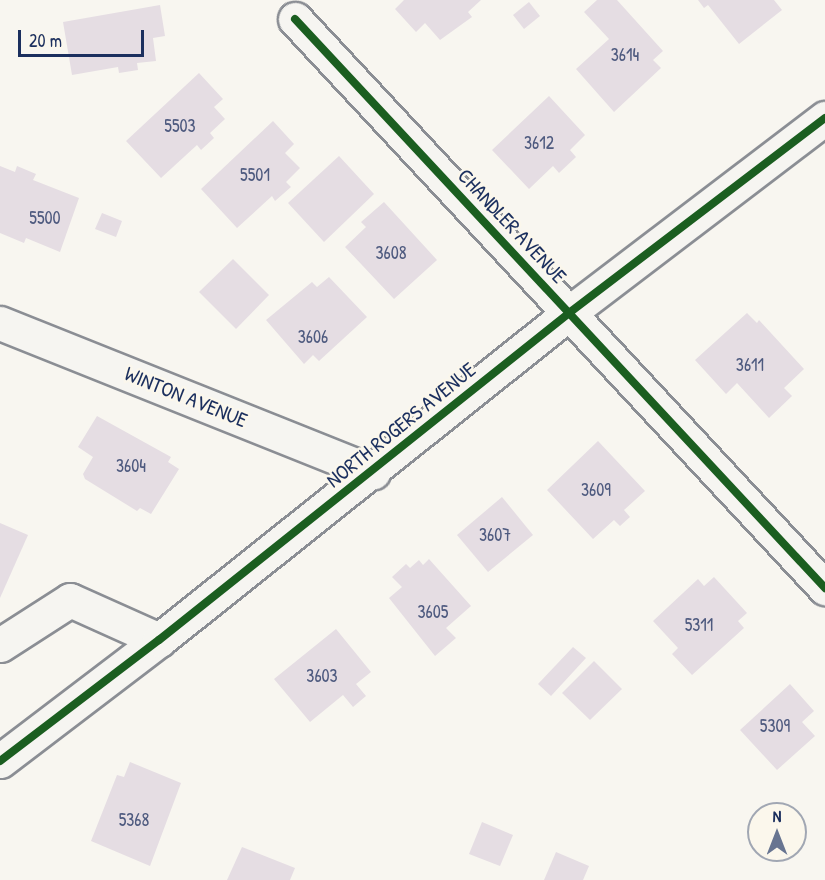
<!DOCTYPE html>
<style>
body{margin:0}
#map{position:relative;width:825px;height:880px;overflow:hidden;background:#f8f6f0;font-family:"Patrick Hand",sans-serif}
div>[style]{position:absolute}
.building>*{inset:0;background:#e5dde3}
.roads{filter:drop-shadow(2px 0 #8b8e94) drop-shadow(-2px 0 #8b8e94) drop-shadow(0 2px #8b8e94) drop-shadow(0 -2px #8b8e94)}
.minor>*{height:33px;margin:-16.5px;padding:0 16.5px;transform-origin:16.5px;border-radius:16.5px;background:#f6f5f1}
.cycleway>*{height:8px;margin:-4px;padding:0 4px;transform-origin:4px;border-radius:4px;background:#1b5e20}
span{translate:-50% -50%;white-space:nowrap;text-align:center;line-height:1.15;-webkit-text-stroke:5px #fbf7ec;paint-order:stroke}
.number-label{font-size:18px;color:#4e5a7f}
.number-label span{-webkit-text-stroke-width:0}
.street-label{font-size:21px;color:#1b2f5e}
.north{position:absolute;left:747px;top:802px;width:60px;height:60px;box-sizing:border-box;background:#fbf7ec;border:2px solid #a1a7b3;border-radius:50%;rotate:0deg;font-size:16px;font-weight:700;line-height:24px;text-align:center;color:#1b2f5e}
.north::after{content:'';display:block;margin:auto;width:21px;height:27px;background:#687591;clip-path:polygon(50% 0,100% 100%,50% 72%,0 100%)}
.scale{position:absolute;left:18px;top:30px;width:126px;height:27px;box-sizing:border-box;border:3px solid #1b2f5e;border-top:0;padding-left:8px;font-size:18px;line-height:21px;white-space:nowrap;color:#1b2f5e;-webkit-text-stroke:4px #fbf7ec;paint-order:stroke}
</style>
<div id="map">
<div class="building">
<i style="clip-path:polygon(404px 0,481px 0,468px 12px,472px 17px,440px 40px,425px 23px,416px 32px,395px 9px)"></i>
<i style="clip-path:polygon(597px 0,617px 0,663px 51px,653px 60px,661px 68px,614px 112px,576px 69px,609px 39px,584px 12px)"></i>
<i style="clip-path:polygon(698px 0,774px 0,782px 10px,739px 44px,708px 5px,704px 8px)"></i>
<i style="clip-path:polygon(529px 2px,540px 16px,524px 29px,513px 15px)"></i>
<i style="clip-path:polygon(160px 5px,165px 36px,153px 38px,156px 61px,137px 63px,138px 70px,119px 73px,118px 67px,72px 75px,63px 22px)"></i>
<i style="clip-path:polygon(199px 73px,223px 99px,214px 107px,225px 119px,210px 133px,214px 138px,201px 150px,197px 145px,161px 178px,126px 141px)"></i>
<i style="clip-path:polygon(549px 96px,585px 135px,570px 150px,576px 157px,559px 173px,553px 166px,529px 189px,492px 150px)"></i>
<i style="clip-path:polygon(273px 121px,294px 144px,285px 153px,300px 168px,286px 182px,291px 187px,275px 201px,272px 196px,237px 228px,201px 189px)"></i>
<i style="clip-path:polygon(339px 156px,374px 194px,324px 242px,288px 203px)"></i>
<i style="clip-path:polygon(0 166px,15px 172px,17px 166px,36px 174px,33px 180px,79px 198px,60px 252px,26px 238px,24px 243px,0 233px)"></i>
<i style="clip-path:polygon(384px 202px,437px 260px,394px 299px,345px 247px,366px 227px,361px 222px)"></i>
<i style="clip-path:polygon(102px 213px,122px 221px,116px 237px,95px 229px)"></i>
<i style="clip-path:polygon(233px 259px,269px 295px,236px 329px,199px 292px)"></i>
<i style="clip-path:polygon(329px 277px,367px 317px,319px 361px,313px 355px,304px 364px,266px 320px,312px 282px,317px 287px)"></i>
<i style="clip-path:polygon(747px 313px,757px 323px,759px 320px,804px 369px,784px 388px,792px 396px,769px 418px,737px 383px,726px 394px,695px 360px)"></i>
<i style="clip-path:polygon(97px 416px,171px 457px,168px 462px,179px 469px,151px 514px,140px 508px,137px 511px,85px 479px,83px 474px,93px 457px,78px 447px)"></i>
<i style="clip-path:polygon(598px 441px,645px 491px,624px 510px,630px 517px,620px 526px,614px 520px,593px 539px,547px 490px)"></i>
<i style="clip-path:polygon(502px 497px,533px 535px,488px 572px,457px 535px)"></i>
<i style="clip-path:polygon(0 523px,28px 535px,0 598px)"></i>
<i style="clip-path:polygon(429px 559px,471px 606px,446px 628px,456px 638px,435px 656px,389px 598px,402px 587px,392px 577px,406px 564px,410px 568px,419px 560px,423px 565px)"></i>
<i style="clip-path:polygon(714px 577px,747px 613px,738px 621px,744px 628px,692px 675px,672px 654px,678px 648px,653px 621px,698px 579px,704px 586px)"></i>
<i style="clip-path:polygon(336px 629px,371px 672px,356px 684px,366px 696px,353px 707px,343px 695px,310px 722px,274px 679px)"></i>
<i style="clip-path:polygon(573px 647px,586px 658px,551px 696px,538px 684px)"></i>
<i style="clip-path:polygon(594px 661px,622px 689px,590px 720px,562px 693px)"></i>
<i style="clip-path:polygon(790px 684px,814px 711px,802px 722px,815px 736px,777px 770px,740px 730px)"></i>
<i style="clip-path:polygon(130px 762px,181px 783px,150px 866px,91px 841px,117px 775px,124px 777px)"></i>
<i style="clip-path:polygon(482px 822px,513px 835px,500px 866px,469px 854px)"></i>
<i style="clip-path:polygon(242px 847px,295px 868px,290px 880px,227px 880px)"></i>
<i style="clip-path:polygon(556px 852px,589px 866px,583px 880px,544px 880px)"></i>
</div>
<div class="roads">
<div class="minor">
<i style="left:295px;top:19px;width:778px;rotate:47.03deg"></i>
<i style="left:0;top:323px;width:402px;rotate:21.8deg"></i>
<i style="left:0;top:645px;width:83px;rotate:-32.7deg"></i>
<i style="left:70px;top:600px;width:98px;rotate:24.2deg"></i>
<i style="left:0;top:761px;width:200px;rotate:-37.3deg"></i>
<i style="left:159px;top:640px;width:524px;rotate:-38.57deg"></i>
<i style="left:569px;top:313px;width:322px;rotate:-37.3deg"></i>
</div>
</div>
<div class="cycleway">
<i style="left:295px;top:19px;width:778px;rotate:47.03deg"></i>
<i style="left:0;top:761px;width:200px;rotate:-37.3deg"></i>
<i style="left:159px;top:640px;width:524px;rotate:-38.57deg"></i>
<i style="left:569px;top:313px;width:322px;rotate:-37.3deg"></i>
</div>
<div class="number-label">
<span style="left:625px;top:55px">3614</span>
<span style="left:180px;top:126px">5503</span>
<span style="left:539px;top:143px">3612</span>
<span style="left:255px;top:175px">5501</span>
<span style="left:45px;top:218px">5500</span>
<span style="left:391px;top:253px">3608</span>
<span style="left:313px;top:337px">3606</span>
<span style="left:750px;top:365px">3611</span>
<span style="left:131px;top:466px">3604</span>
<span style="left:596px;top:490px">3609</span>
<span style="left:495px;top:535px">3607</span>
<span style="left:433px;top:612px">3605</span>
<span style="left:699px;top:625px">5311</span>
<span style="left:322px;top:676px">3603</span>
<span style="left:775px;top:726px">5309</span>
<span style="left:134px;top:820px">5368</span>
</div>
<div class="street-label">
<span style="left:512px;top:226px;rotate:47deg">CHANDLER AVENUE</span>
<span style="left:186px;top:397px;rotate:22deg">WINTON AVENUE</span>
<span style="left:401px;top:425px;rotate:-39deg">NORTH ROGERS AVENUE</span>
</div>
<div class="north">N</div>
<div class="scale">20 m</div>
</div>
